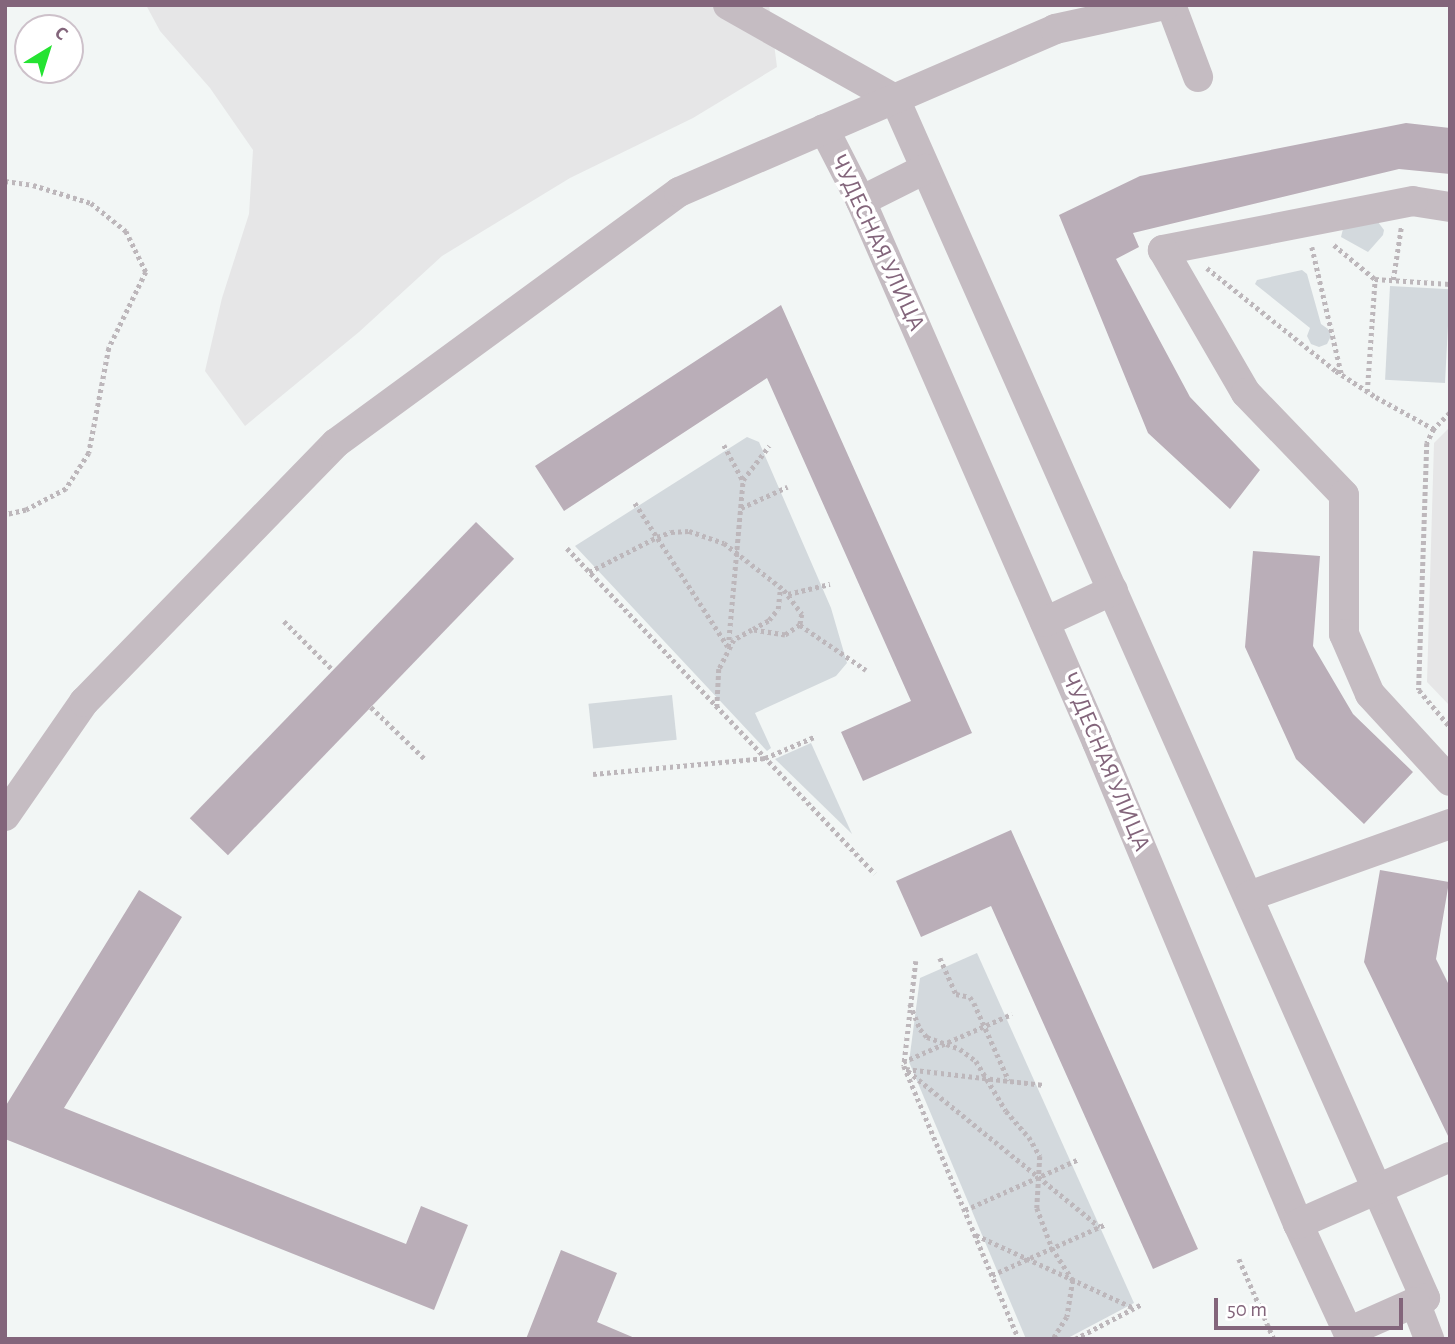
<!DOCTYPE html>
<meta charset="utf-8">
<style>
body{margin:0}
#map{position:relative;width:1455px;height:1344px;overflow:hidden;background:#f2f6f5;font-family:"Alegreya Sans",sans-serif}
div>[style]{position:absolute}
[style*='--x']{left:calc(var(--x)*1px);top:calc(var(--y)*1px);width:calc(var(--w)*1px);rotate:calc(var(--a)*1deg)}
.built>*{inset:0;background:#e6e6e7}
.green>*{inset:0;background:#d3d9dd;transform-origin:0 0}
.building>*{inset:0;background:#baaeb8;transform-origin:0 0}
.path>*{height:4.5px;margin-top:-2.25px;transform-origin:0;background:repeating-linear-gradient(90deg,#bdb7bb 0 3.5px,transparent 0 7px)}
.minor>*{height:30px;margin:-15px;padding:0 15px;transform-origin:15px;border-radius:15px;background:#c5bcc2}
span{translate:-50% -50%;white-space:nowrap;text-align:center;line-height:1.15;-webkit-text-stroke:7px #fff;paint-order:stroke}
.street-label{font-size:24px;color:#83657b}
.frame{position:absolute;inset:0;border:7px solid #83657b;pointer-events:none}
.north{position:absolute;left:14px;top:14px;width:70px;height:70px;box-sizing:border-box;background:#fff;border:2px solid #cdc1ca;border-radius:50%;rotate:38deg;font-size:19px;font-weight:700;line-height:28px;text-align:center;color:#83657b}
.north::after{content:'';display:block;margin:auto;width:24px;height:32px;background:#25e332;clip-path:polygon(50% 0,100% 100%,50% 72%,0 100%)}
.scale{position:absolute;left:1214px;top:1298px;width:189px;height:32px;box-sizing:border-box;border:4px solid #83657b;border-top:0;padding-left:9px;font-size:21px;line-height:24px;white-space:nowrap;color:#83657b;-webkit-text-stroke:5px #fff;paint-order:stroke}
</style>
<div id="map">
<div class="built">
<div style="clip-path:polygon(146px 5px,769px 5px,777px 67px,693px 118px,570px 178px,442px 256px,359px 332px,245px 426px,205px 371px,222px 298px,249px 214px,253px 150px,210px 88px,160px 31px)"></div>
<div style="clip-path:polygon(1450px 427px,1450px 706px,1427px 682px,1434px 443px)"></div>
</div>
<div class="green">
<div style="clip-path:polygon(1378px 222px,1384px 230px,1383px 235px,1368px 252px,1341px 237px,1343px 229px)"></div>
<div style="clip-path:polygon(1302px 270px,1307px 274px,1321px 324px,1328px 329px,1331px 336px,1327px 344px,1319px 347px,1311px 344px,1307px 336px,1310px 328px,1255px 284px,1257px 280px)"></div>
<div style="left:1390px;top:286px;width:60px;height:94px;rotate:3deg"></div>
<div style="clip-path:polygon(747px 437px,759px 442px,831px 608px,847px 663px,836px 676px,755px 713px,771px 748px,767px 751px,575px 546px)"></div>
<div style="left:672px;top:695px;width:45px;height:84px;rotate:84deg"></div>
<div style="clip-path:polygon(811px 743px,852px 834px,775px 759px)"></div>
<div style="clip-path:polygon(977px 953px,1134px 1303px,1066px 1339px,1026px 1339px,909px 1062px,920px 978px)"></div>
</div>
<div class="building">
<div style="clip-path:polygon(1406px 123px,1450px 128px,1450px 174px,1399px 169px,1133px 233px,1139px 247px,1116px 259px,1190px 397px,1260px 470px,1230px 509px,1148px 433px,1059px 215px,1140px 176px)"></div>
<div style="clip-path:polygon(781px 305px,972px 733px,863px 781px,841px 732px,911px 701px,767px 378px,564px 511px,535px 466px)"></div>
<div style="left:476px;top:522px;width:53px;height:412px;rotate:44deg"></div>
<div style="clip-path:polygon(1253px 551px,1320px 556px,1313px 646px,1353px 714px,1413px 772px,1364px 824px,1296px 759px,1245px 647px)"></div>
<div style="clip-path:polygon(1011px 830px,1198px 1249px,1153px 1269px,991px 906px,921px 937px,896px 881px)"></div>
<div style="clip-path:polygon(1380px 870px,1449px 882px,1436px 959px,1450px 987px,1450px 1140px,1364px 962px)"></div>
<div style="clip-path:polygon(139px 890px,182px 917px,64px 1108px,406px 1244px,421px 1206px,468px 1225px,434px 1310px,5px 1139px,5px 1107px)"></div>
<div style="clip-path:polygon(561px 1250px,617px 1273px,597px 1322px,637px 1339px,526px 1339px)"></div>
</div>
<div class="path">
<div style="--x:5;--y:181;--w:28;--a:8"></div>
<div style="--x:33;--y:185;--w:61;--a:17.2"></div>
<div style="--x:91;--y:203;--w:45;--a:38.7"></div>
<div style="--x:126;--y:231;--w:46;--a:64"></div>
<div style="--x:146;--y:272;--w:85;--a:116"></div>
<div style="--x:109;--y:348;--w:107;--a:100.8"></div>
<div style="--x:89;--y:453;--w:43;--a:122.6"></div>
<div style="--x:66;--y:489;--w:45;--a:152.3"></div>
<div style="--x:26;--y:510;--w:22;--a:167"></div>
<div style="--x:1334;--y:245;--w:53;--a:39.7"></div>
<div style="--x:1375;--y:279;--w:75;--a:3.8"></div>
<div style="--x:1312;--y:247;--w:132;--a:76.9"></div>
<div style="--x:1207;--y:268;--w:165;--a:38.6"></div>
<div style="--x:1336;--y:371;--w:48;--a:33"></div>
<div style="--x:1376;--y:397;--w:66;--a:28.9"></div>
<div style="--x:1393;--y:280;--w:53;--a:-81.3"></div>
<div style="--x:1367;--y:392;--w:113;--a:-86"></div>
<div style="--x:1450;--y:413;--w:23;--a:135"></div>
<div style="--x:1434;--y:429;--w:16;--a:117"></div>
<div style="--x:1427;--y:443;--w:247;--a:91.9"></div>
<div style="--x:1419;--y:690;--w:48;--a:50"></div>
<div style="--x:724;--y:445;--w:40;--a:62"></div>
<div style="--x:635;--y:503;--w:171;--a:57.1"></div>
<div style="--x:728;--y:647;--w:168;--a:-84.9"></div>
<div style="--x:743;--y:480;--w:43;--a:-52.6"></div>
<div style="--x:741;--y:508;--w:51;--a:-24.5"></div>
<div style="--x:567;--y:548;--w:448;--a:46.6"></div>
<div style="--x:589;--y:572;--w:76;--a:-27.2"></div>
<div style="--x:657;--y:537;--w:15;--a:-20"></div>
<div style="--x:671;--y:532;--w:18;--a:-3"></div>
<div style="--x:689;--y:531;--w:37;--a:19"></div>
<div style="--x:724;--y:543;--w:76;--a:38.1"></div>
<div style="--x:784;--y:590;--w:30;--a:53"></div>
<div style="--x:802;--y:614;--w:11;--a:100"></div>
<div style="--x:800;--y:625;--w:18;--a:146"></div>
<div style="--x:785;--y:635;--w:33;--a:-171"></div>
<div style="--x:752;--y:630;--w:21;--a:151"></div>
<div style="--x:734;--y:640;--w:33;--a:117"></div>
<div style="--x:719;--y:669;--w:37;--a:93"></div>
<div style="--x:788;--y:594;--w:43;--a:-13.4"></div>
<div style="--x:284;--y:621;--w:69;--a:45"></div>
<div style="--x:800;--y:625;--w:80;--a:34.3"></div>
<div style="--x:753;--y:629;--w:18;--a:-29"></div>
<div style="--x:769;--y:620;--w:14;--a:-51"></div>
<div style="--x:778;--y:609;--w:20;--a:-84"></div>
<div style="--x:371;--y:707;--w:74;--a:43.9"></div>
<div style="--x:593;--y:774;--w:173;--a:-5.3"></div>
<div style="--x:765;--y:758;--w:53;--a:-23.2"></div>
<div style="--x:940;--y:958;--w:39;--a:66"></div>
<div style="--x:956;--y:994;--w:14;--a:12"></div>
<div style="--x:970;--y:997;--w:7;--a:56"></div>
<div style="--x:974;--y:1003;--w:85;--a:65.8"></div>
<div style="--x:916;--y:961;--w:106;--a:96.5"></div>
<div style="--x:904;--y:1066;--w:296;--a:67.2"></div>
<div style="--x:910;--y:1004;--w:27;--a:68"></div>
<div style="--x:920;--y:1029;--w:11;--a:49"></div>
<div style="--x:927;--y:1037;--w:35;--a:20"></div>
<div style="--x:960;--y:1049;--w:20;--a:37"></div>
<div style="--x:976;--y:1061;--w:58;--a:59"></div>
<div style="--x:1006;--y:1111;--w:35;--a:49"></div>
<div style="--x:1029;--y:1137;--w:22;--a:60"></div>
<div style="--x:1040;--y:1156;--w:52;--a:93.3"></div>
<div style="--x:1037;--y:1208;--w:43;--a:69.4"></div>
<div style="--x:1052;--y:1248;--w:38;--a:57"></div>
<div style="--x:1073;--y:1280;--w:37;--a:99"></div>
<div style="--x:1067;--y:1317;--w:26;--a:122"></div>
<div style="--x:903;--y:1062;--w:119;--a:-23.8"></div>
<div style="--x:906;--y:1069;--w:139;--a:6.6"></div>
<div style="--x:908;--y:1071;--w:247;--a:39.1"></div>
<div style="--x:965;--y:1210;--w:123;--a:-24.1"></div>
<div style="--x:976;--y:1235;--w:174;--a:24.8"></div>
<div style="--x:1239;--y:1259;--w:87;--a:66.4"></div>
<div style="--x:992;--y:1275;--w:125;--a:-24.1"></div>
<div style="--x:1075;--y:1339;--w:76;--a:-27.6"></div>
</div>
<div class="minor">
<div style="--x:728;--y:5;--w:192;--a:29.4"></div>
<div style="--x:895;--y:99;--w:1311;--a:66.15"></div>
<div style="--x:1425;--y:1298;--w:84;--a:156.2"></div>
<div style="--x:1348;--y:1332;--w:119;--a:-114.8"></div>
<div style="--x:1298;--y:1224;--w:522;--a:-112.64"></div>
<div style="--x:1097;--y:742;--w:590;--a:-113.57"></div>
<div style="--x:861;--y:201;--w:81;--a:-117.2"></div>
<div style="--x:1171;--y:5;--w:77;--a:69.4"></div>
<div style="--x:861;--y:201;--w:72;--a:-26.6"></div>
<div style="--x:1450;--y:207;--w:37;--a:-171"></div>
<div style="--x:1413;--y:201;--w:255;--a:168.9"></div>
<div style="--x:1163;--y:250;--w:165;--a:59.9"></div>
<div style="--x:1246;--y:393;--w:141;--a:46.1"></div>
<div style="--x:1344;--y:495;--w:139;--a:90"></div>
<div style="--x:1344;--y:634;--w:65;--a:66.6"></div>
<div style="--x:1370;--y:694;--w:118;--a:47.4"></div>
<div style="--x:1045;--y:622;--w:75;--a:-25.2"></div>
<div style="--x:5;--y:816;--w:139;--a:-55.3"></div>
<div style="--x:84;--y:702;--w:361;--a:-45.8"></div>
<div style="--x:336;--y:443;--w:425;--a:-36.2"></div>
<div style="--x:679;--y:192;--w:410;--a:-23.4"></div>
<div style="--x:1055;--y:29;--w:113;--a:-12.3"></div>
<div style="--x:1249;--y:896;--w:214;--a:-19.7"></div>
<div style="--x:1298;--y:1224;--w:166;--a:-23.8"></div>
<div style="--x:1415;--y:1302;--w:40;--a:69"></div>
</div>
<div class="street-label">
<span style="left:877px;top:243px;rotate:65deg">ЧУДЕСНАЯ УЛИЦА</span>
<span style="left:1105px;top:762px;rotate:67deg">ЧУДЕСНАЯ УЛИЦА</span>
</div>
<div class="frame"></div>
<div class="north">С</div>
<div class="scale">50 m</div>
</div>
